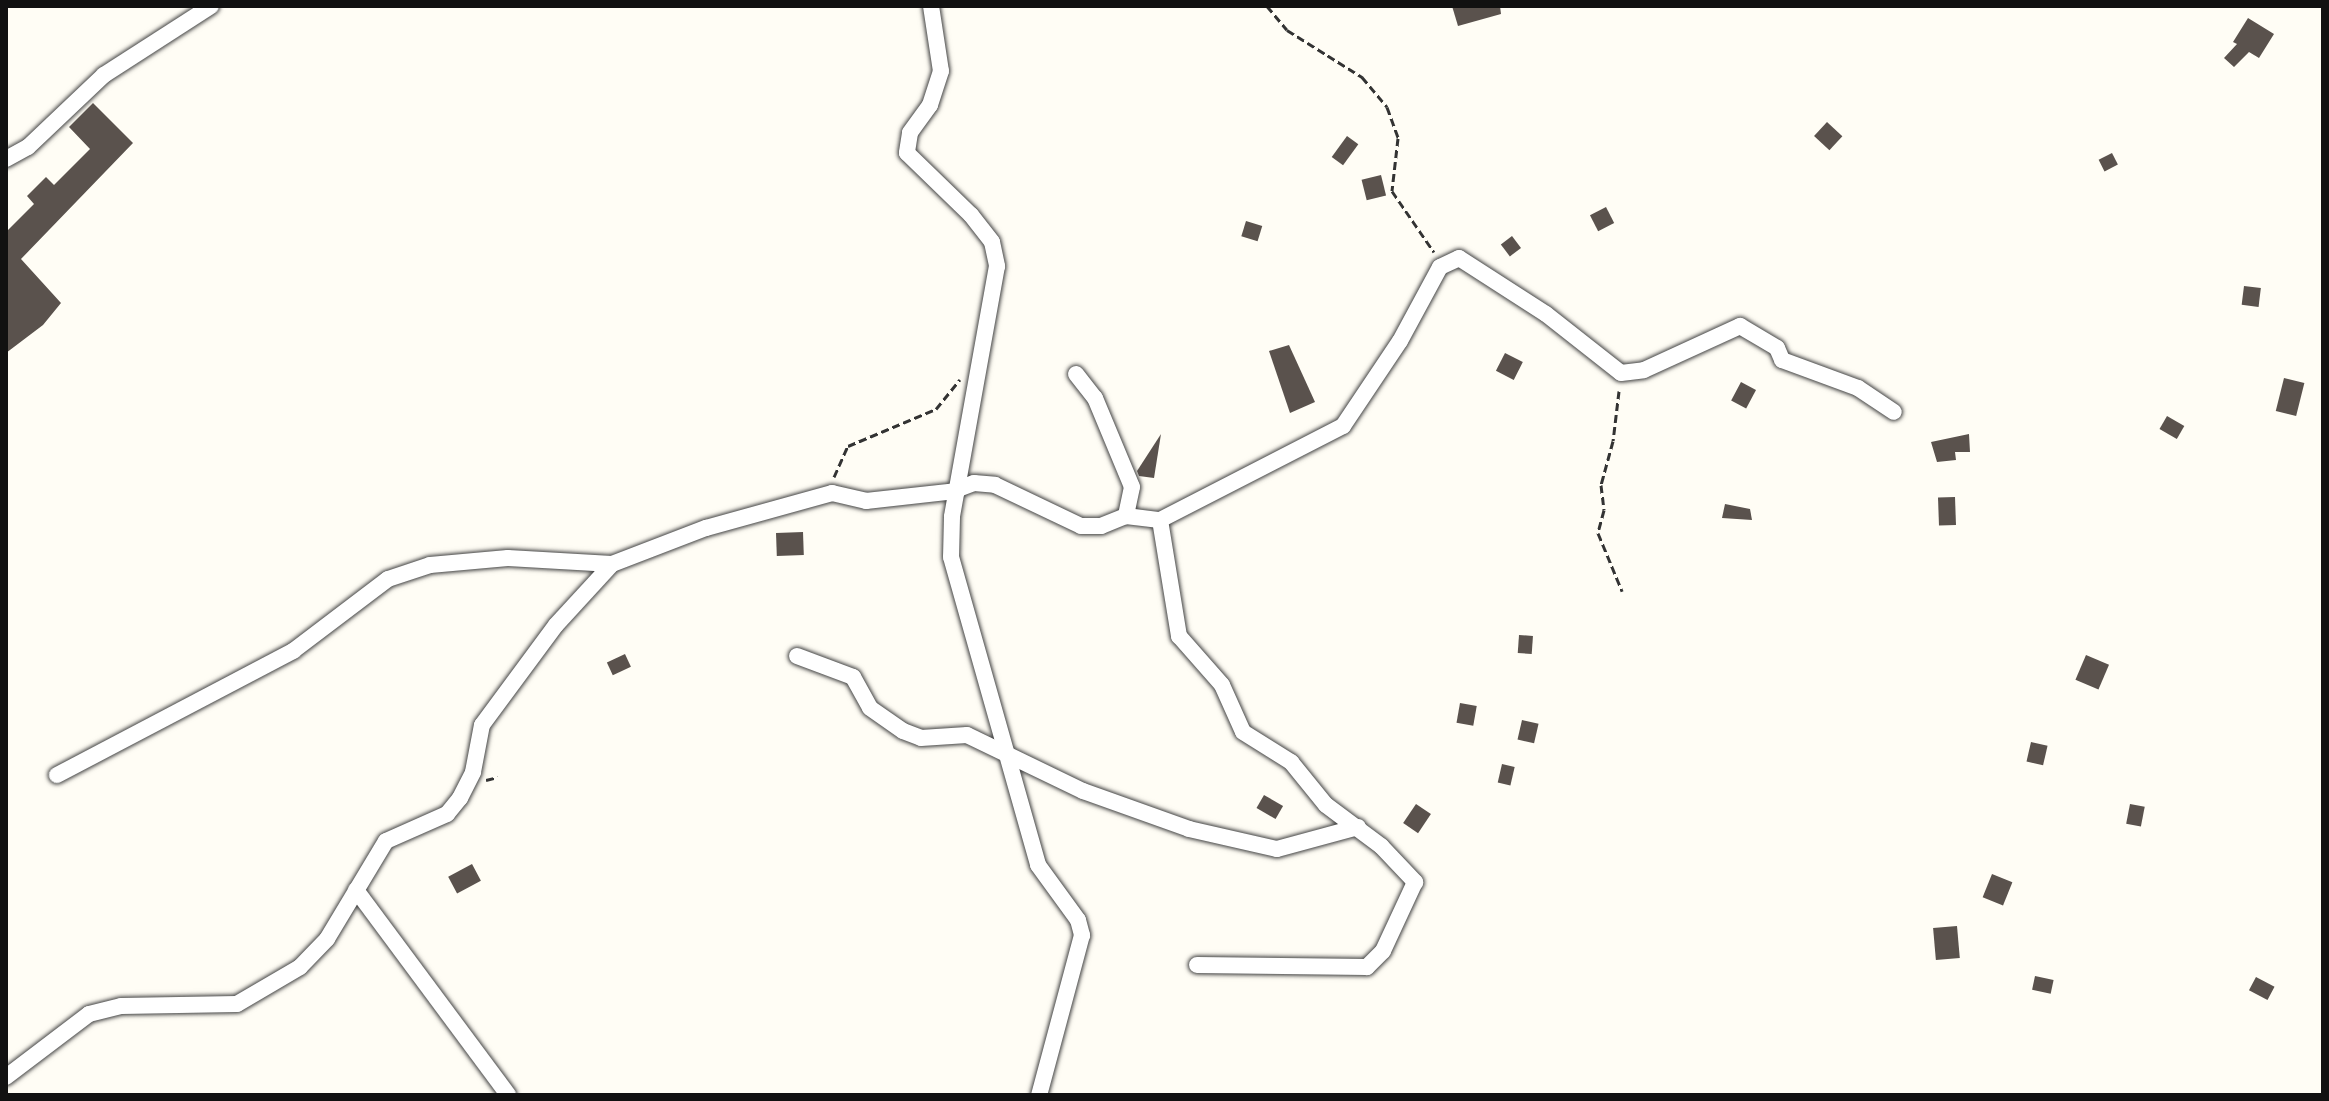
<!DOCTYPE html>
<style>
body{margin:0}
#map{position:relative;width:2329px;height:1101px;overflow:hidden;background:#fffdf5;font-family:Merriweather,serif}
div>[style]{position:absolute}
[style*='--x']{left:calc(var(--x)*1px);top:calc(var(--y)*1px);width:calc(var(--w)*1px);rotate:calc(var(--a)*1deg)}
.building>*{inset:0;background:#5a524d;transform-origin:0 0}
.path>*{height:3px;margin-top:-1.5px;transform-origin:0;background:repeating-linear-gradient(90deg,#333 0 8px,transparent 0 12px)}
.roads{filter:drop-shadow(0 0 2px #444) drop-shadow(0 0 2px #444)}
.minor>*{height:16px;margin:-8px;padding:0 8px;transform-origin:8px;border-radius:8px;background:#fff}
span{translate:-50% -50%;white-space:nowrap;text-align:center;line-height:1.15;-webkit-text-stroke:8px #fff;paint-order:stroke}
.frame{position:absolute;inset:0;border:8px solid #111;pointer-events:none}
</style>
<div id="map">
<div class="building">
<div style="clip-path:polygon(1452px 6px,1500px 6px,1501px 14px,1458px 26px)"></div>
<div style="clip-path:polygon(2248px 18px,2274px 34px,2259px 58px,2249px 52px,2234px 67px,2224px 58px,2237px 44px,2233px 42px)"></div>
<div style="clip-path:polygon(93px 103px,133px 143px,21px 259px,61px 303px,43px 325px,6px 353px,6px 232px,34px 204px,27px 196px,46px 177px,54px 185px,90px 149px,69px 127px)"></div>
<div style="left:1827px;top:122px;width:21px;height:19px;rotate:43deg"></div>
<div style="left:1347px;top:136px;width:14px;height:26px;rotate:36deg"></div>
<div style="left:2112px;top:153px;width:13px;height:15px;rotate:63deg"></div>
<div style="left:1381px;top:175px;width:21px;height:20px;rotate:76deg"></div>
<div style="left:1606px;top:207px;width:18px;height:18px;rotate:63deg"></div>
<div style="left:1246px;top:221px;width:17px;height:16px;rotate:17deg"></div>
<div style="left:1512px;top:236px;width:15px;height:14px;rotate:53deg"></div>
<div style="left:2244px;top:286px;width:17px;height:19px;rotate:7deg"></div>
<div style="clip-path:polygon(1289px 345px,1315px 402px,1290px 413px,1269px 351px)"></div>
<div style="left:1505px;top:353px;width:20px;height:20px;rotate:27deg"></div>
<div style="left:2284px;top:378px;width:21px;height:34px;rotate:14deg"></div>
<div style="left:1741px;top:382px;width:17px;height:21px;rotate:28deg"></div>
<div style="left:2167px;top:416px;width:20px;height:15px;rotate:30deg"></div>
<div style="clip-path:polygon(1161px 434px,1154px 478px,1139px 476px,1137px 471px)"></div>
<div style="clip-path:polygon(1969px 434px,1970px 452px,1955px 452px,1956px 460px,1937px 462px,1931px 442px)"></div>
<div style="left:1955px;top:497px;width:28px;height:17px;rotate:88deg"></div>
<div style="clip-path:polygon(1725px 504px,1750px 509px,1752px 520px,1722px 518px)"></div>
<div style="left:803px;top:532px;width:23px;height:27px;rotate:88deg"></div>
<div style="left:1519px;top:635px;width:14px;height:18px;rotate:4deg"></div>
<div style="left:625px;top:654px;width:14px;height:20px;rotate:65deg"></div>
<div style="left:2086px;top:655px;width:25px;height:27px;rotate:23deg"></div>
<div style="left:1460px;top:703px;width:17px;height:20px;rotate:10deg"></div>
<div style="left:1522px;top:720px;width:17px;height:20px;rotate:13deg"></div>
<div style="left:2031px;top:742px;width:17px;height:20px;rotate:13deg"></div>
<div style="left:1502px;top:764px;width:13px;height:19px;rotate:13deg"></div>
<div style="left:1264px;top:795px;width:22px;height:15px;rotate:30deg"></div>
<div style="left:1416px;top:804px;width:18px;height:23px;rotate:34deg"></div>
<div style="left:2130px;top:804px;width:15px;height:20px;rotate:11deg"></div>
<div style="left:472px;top:864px;width:19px;height:27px;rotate:62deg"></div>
<div style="left:1992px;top:874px;width:22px;height:25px;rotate:22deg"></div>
<div style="left:1957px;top:926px;width:32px;height:24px;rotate:85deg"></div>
<div style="left:2035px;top:976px;width:19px;height:14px;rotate:12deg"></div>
<div style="left:2256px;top:977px;width:21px;height:15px;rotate:28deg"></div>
</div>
<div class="path">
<div style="--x:1267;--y:6;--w:31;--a:50"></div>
<div style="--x:1287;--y:30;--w:89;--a:32.1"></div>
<div style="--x:1362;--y:77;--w:39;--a:50"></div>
<div style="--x:1387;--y:107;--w:33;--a:70"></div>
<div style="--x:1398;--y:138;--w:53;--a:96.5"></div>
<div style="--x:1392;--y:191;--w:74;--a:55.5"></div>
<div style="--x:1619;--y:391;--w:50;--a:96.8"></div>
<div style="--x:1613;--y:441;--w:46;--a:105.3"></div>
<div style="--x:1601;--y:485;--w:25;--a:83"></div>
<div style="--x:1604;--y:510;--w:24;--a:105"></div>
<div style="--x:1598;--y:533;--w:63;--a:67.5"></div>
<div style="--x:834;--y:477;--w:34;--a:-66"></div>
<div style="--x:848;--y:446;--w:95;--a:-22.8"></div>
<div style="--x:936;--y:409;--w:38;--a:-51"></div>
<div style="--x:486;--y:780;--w:12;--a:-14"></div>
</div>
<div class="roads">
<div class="minor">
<div style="--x:931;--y:6;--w:66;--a:81.3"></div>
<div style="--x:941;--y:71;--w:36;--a:108"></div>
<div style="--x:930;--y:105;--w:34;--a:126"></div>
<div style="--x:910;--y:133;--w:20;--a:99"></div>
<div style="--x:907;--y:153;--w:89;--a:44.1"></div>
<div style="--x:971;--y:215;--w:34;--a:52"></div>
<div style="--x:992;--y:242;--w:25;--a:78"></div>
<div style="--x:997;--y:266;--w:255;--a:100.2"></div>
<div style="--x:952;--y:517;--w:40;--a:91.4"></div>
<div style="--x:951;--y:557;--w:320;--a:74.2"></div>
<div style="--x:1038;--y:865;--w:68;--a:54"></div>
<div style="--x:1078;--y:920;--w:16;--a:75"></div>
<div style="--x:1082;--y:935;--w:166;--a:105"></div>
<div style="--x:6;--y:159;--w:25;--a:-29"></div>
<div style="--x:28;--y:147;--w:105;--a:-43.5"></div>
<div style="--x:104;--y:75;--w:127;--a:-32.8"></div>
<div style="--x:1076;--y:374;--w:31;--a:52"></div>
<div style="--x:1095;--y:398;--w:96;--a:67.4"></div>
<div style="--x:1132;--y:487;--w:30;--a:102"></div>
<div style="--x:958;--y:489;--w:17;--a:-21"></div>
<div style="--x:974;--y:483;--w:21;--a:5"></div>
<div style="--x:995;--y:485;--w:95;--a:25.5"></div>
<div style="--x:1081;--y:526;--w:20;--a:0"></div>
<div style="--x:1101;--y:526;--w:27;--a:-22"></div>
<div style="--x:1126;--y:516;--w:34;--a:7"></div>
<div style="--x:1160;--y:520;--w:206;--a:-27.2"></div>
<div style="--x:1343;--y:426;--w:102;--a:-56.2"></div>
<div style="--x:1400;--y:341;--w:84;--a:-61.6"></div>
<div style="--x:1440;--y:267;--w:21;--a:-25"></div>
<div style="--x:1459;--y:258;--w:103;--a:32.8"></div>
<div style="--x:1546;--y:314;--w:95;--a:38.2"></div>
<div style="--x:1621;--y:373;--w:23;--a:-7"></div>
<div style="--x:1644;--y:370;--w:106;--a:-24.6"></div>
<div style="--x:1740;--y:326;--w:43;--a:30.7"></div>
<div style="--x:1777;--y:348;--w:13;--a:67"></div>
<div style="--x:1782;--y:360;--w:81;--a:20.2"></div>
<div style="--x:1858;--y:388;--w:43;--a:33.7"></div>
<div style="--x:1160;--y:520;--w:118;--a:80.7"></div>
<div style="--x:1179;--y:636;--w:65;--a:48.7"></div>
<div style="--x:1222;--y:685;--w:51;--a:65.9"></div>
<div style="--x:1243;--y:732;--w:57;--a:32"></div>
<div style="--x:1291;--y:762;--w:55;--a:50.9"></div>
<div style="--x:1326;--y:805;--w:69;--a:36.7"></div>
<div style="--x:1381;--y:846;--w:50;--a:46.6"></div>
<div style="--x:1415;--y:882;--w:76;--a:114.9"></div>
<div style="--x:1383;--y:951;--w:23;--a:135"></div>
<div style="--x:1367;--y:967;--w:170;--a:-179.3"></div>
<div style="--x:797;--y:656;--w:60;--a:20.6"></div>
<div style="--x:853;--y:677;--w:35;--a:61"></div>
<div style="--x:870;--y:708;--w:40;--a:34.9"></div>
<div style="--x:903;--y:731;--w:19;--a:21"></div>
<div style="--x:921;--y:738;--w:46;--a:-3.7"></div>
<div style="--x:967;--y:735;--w:129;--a:25.8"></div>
<div style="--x:1083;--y:791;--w:113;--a:19.7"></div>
<div style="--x:1189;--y:829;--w:90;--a:12.8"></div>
<div style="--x:1277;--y:849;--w:84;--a:-15.2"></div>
<div style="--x:57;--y:775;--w:267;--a:-27.7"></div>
<div style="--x:293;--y:651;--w:119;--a:-37.2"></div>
<div style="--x:388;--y:579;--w:44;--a:-18.4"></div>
<div style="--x:430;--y:565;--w:78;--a:-5.1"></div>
<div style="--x:508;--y:558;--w:104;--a:3.3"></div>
<div style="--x:356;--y:890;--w:255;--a:53.4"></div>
<div style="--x:6;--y:1077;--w:104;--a:-37.2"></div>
<div style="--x:89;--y:1014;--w:33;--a:-14"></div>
<div style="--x:121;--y:1006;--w:116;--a:-1"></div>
<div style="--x:237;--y:1004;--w:73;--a:-30.4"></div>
<div style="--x:300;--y:967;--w:39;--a:-46"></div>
<div style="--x:327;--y:939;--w:114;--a:-59"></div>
<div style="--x:386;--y:841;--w:67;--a:-23.9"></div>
<div style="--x:447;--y:814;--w:21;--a:-51"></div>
<div style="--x:460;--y:798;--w:29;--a:-63"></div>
<div style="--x:473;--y:772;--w:48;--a:-79.2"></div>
<div style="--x:482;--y:725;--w:124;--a:-53.5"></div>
<div style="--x:556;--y:625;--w:83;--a:-47.4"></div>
<div style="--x:612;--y:564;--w:101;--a:-21"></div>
<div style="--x:706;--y:528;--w:131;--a:-15.5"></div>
<div style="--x:832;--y:493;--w:35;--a:13"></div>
<div style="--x:866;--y:501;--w:92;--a:-6.3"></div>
</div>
</div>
<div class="frame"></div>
</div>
